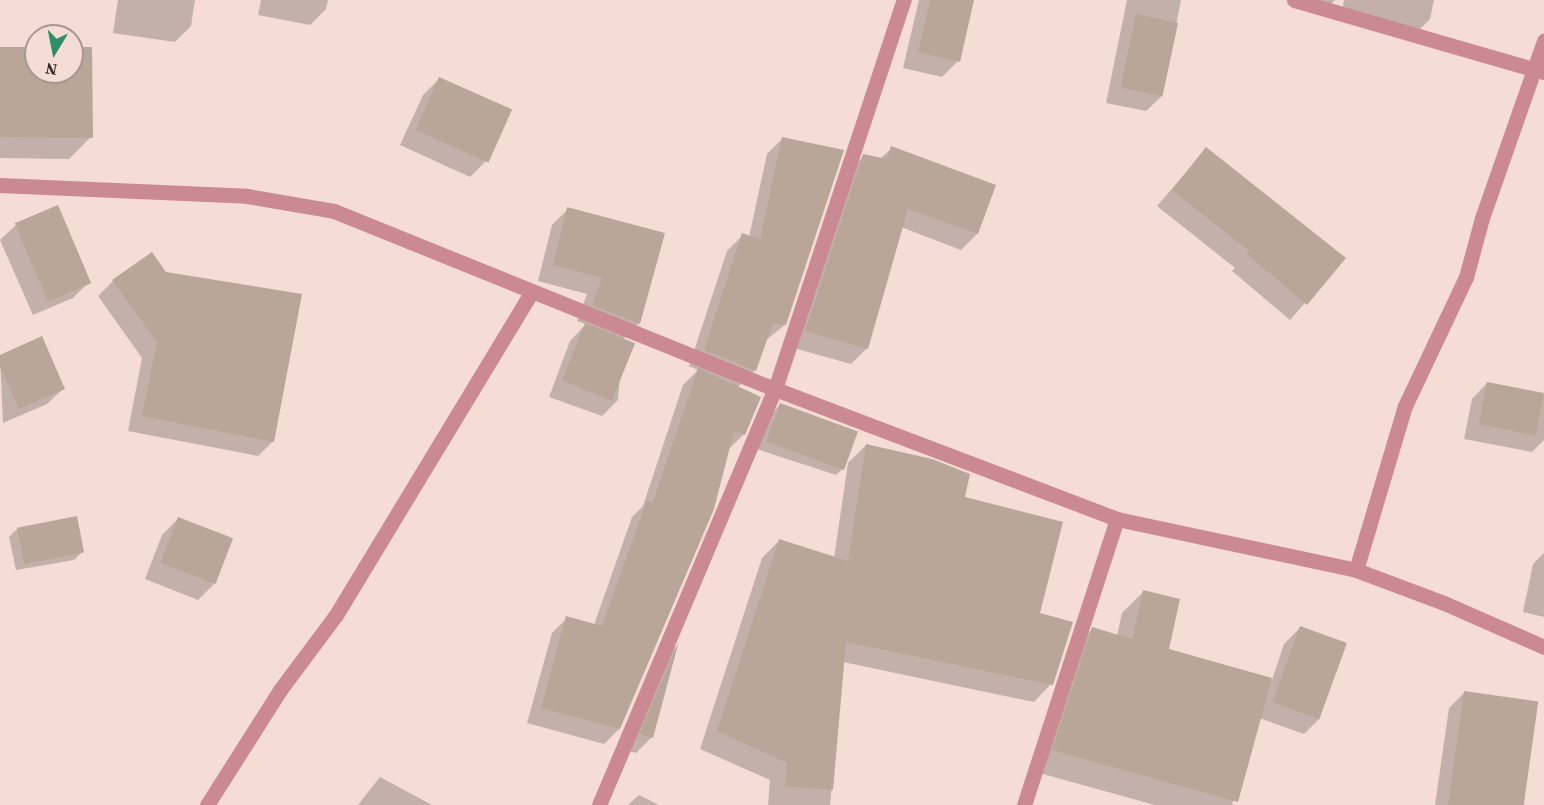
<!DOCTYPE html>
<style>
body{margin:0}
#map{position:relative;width:1544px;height:805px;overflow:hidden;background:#f5dcd5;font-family:"Source Serif 4",serif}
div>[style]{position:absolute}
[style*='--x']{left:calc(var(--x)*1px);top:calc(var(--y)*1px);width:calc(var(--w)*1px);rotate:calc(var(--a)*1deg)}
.shadow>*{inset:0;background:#0003}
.building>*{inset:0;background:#b9a698;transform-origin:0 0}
.minor>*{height:15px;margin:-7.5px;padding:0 7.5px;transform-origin:7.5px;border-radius:7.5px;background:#cb8992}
span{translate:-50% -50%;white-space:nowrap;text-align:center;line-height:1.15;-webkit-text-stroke:4.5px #f5dcd5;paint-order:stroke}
.north{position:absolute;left:24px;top:24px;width:60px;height:60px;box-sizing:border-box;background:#f5dcd5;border:2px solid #a89690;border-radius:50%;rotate:190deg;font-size:16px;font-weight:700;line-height:24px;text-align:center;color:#352c29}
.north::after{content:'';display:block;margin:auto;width:21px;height:27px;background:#2f8e67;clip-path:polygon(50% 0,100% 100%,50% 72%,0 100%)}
</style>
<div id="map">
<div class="shadow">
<div style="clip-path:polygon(118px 0,195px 0,191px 26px,175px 42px,113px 33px)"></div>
<div style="clip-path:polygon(261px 0,328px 0,326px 9px,310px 25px,258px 15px)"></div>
<div style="clip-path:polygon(919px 0,973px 0,958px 61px,942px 77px,903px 68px)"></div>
<div style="clip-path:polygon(1127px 0,1181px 0,1162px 96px,1146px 111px,1106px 103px)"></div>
<div style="clip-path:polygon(1293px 0,1335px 0,1326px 9px)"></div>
<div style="clip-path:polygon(1344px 0,1434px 0,1430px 19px,1414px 35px,1340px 21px)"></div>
<div style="clip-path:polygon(0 48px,36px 48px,36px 72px,72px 72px,72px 49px,91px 137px,69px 159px,0 158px)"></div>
<div style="clip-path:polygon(439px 79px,486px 161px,470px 177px,400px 145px,423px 95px)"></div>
<div style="clip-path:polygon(783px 138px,785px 325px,766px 340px,755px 370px,737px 388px,744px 434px,729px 449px,619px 729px,604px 744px,527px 723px,552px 633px,567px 618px,594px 625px,632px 517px,643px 506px,683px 385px,698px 370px,689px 366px,727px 251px,743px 235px,749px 237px,767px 154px)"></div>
<div style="clip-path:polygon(892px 148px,994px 186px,977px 234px,961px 250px,901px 227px,867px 348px,851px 364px,790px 347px,848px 172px,864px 156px,880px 159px)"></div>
<div style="clip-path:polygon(1206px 149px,1344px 258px,1290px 320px,1232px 271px,1235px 268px,1157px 206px)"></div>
<div style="clip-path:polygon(568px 209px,639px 323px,623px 340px,618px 400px,602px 416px,549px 397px,570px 341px,586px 324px,577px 321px,587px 294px,538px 281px,552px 225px)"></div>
<div style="clip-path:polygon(16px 225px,89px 282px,73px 298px,33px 315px,0 240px)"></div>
<div style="clip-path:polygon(113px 281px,273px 441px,258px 456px,128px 431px,142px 358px,98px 296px)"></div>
<div style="clip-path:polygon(0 357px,63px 389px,47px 404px,3px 423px)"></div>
<div style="clip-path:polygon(1487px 383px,1544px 395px,1544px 440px,1532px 452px,1464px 439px,1472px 399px)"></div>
<div style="clip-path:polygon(780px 405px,856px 432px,845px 467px,836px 475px,757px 449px,772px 413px)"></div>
<div style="clip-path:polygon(866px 445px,963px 498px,1038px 614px,1051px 684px,1034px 702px,843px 662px,830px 805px,768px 805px,770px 780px,700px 749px,762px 558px,780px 540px,834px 558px,848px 463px)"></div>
<div style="clip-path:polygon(178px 519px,214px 584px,198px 600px,145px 579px,162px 535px)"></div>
<div style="clip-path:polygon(17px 529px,82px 552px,74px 560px,16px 570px,9px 537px)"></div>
<div style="clip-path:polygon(1544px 553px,1544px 617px,1523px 612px,1533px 564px)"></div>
<div style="clip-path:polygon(1143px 592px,1168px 650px,1272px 680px,1284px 644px,1300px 628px,1320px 718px,1304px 734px,1259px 718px,1232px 805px,1155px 805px,1032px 771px,1072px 650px,1092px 629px,1117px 636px,1122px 613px)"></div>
<div style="clip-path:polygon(676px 646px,652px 737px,636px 753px,625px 750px,663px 659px)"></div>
<div style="clip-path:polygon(1465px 692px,1521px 805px,1435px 805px,1449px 708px)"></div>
<div style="clip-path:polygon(380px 777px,432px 805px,358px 805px)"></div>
<div style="clip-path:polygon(639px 795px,659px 805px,628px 805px)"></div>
</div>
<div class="building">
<div style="clip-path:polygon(930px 0,974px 0,960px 62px,918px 52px)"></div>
<div style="left:1136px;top:14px;width:43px;height:75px;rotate:12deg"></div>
<div style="clip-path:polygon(0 47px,36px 47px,36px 72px,72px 72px,72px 47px,92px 47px,93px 138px,0 137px)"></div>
<div style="left:439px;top:77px;width:80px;height:58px;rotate:24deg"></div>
<div style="clip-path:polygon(782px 137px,844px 150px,786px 325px,773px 323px,756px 371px,704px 350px,742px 233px,760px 239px)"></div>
<div style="clip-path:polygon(891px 146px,996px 185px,978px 234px,908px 209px,868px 349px,805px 331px,863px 154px,887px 159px)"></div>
<div style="clip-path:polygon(1206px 147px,1346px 258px,1307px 305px,1247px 254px,1249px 251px,1172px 190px)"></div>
<div style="left:58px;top:205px;width:85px;height:47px;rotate:67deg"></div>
<div style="clip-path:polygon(567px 207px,665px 233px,640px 324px,592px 305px,602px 278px,553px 265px)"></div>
<div style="clip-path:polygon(152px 252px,166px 272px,302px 294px,274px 442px,142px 416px,157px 342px,112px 280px)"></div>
<div style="left:585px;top:323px;width:54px;height:62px;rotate:22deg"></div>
<div style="clip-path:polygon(42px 336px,65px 389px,19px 409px,0 367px,0 355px)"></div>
<div style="clip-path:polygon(698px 368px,761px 397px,745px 435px,734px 431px,714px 509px,620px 729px,541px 708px,566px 616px,602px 626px,647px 500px,653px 502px)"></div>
<div style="left:1487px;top:382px;width:58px;height:43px;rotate:11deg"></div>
<div style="left:780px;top:403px;width:83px;height:41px;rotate:20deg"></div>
<div style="clip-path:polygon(866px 444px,932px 459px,970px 474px,965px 497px,1063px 522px,1040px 613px,1073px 622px,1053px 685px,846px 642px,833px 790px,785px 786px,787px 763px,717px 731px,779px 539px,848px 561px)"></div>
<div style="left:77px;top:516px;width:37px;height:61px;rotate:79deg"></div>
<div style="left:178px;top:517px;width:59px;height:49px;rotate:21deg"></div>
<div style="clip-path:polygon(1143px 590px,1180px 599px,1169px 649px,1272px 678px,1238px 802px,1052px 750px,1092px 627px,1132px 639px)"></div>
<div style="left:1300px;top:626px;width:50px;height:81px;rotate:20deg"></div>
<div style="clip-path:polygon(679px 641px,653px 738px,639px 734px)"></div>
<div style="left:1464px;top:691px;width:75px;height:115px;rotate:8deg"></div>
</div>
<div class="minor">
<div style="--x:1294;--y:0;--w:260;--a:16.1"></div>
<div style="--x:0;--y:185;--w:247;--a:2.5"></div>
<div style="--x:247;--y:196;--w:88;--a:9.8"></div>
<div style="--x:334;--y:211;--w:476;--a:22"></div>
<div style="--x:775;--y:389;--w:366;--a:20.8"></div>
<div style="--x:1117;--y:519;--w:244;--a:12"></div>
<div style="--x:1356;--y:570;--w:94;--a:20.6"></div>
<div style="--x:1444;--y:603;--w:109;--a:23.7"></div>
<div style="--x:1356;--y:570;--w:171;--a:-73.4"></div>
<div style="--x:1405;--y:406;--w:143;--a:-64.7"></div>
<div style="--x:1466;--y:277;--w:61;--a:-74.8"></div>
<div style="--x:1482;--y:218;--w:188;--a:-70.7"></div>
<div style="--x:207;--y:805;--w:136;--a:-57.6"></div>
<div style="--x:280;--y:690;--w:94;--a:-53.3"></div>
<div style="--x:336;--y:615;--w:378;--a:-58.8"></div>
<div style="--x:599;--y:805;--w:452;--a:-67.1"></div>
<div style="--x:775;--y:389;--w:410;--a:-71.7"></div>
<div style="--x:1024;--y:805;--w:301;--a:-72"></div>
</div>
<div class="north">N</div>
</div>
